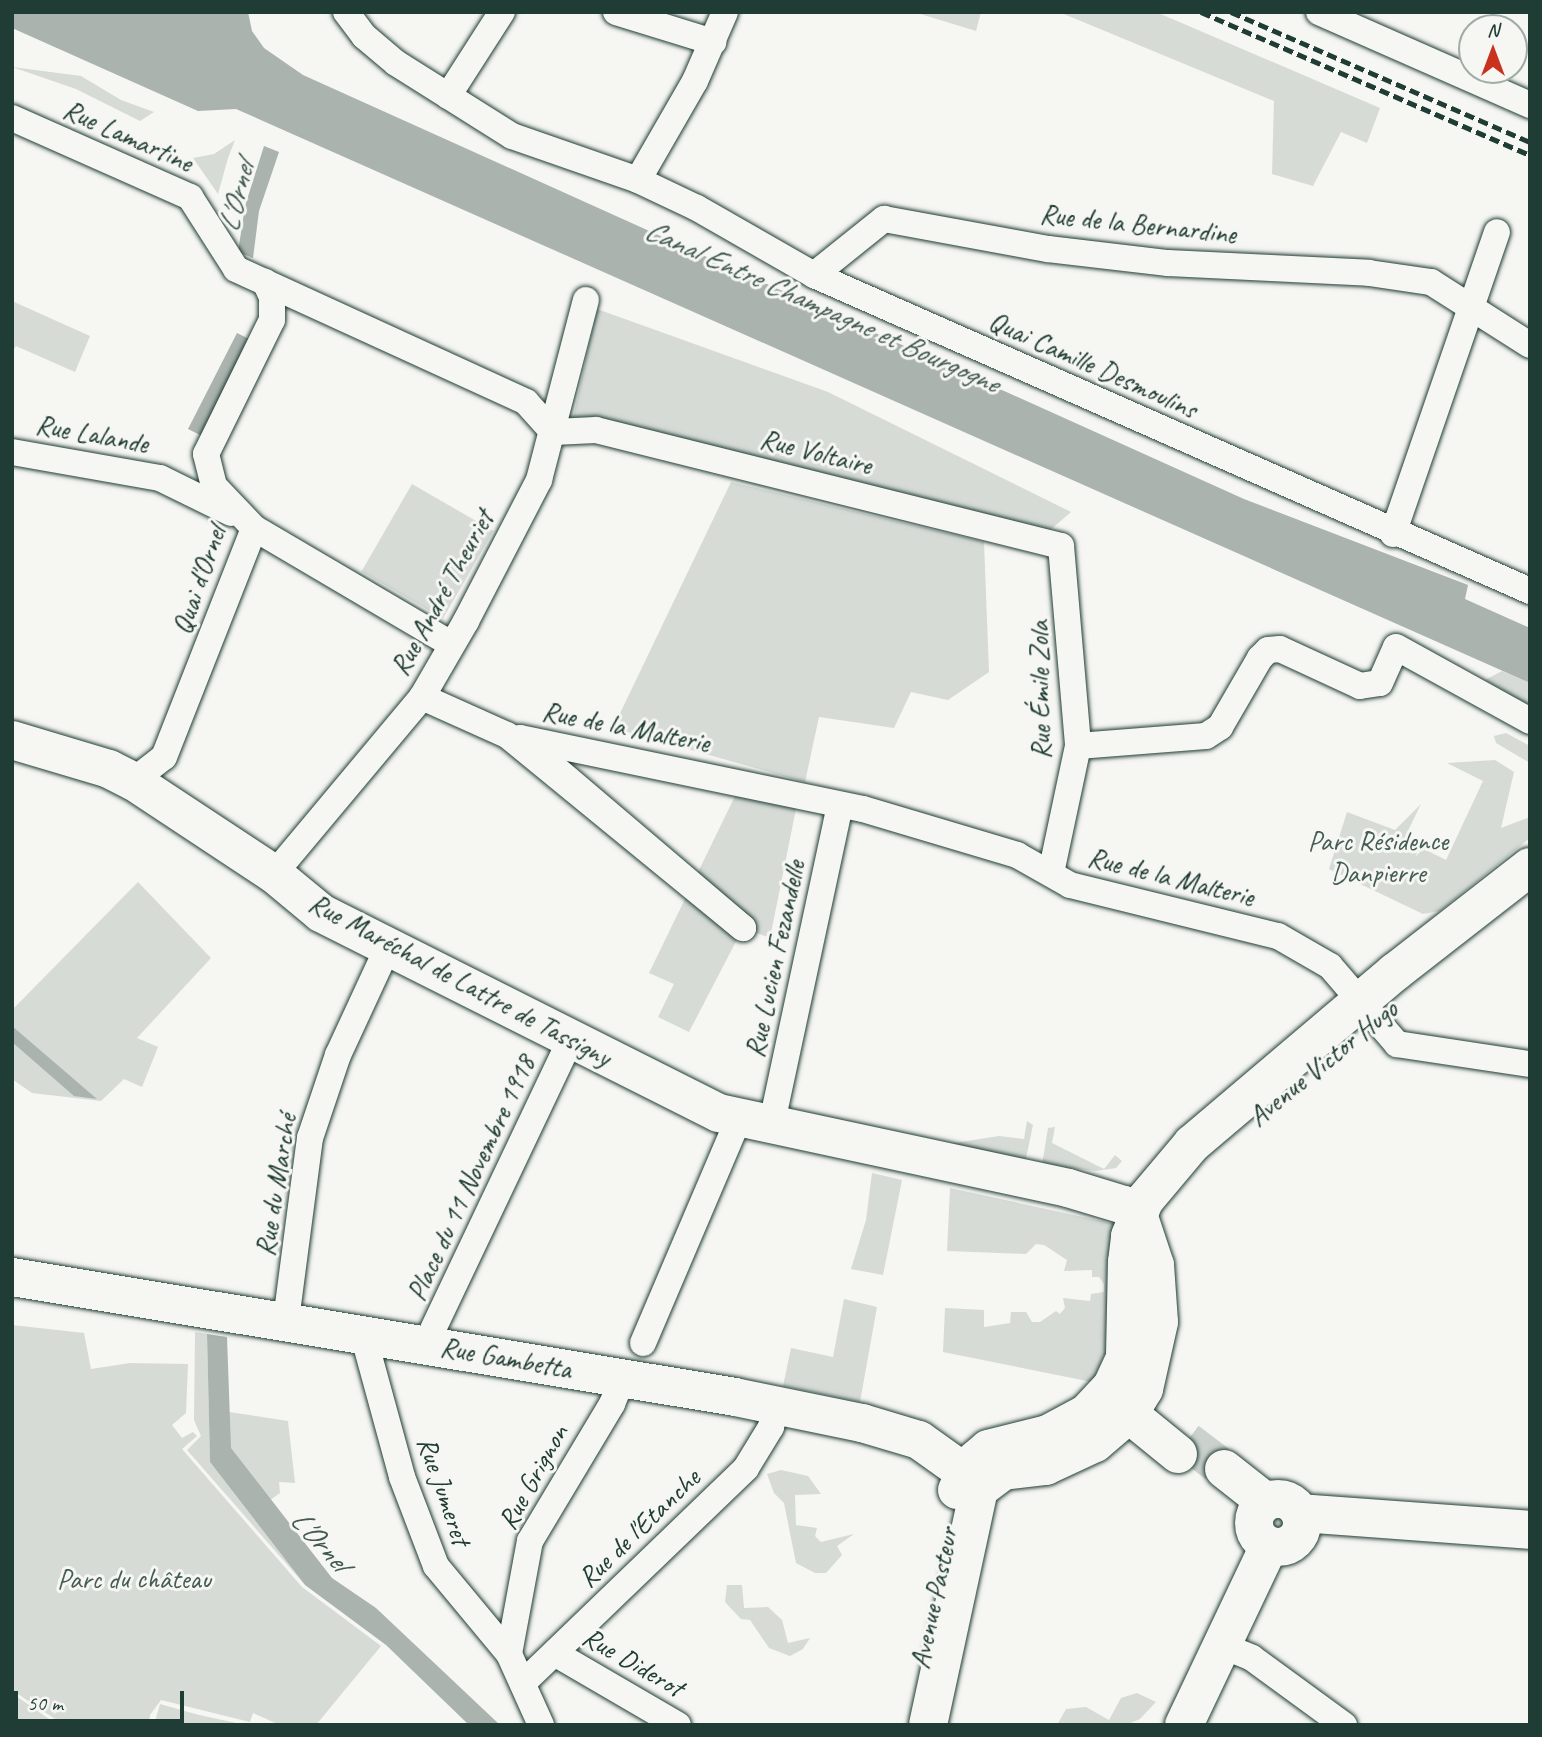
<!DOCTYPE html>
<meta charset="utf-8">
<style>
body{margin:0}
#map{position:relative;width:1542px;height:1737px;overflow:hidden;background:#f6f6f2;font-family:Caveat,sans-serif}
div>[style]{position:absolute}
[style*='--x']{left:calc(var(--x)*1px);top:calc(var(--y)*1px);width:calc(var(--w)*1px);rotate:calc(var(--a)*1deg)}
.green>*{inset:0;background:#d6dbd6;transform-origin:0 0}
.water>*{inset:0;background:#aab3ae}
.secondary-tunnel>*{height:38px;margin-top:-19px;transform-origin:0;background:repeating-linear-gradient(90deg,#cbd1cc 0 38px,transparent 0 57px)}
.roads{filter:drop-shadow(0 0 2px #1f3d34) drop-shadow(0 0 2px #1f3d34)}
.street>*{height:26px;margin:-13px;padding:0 13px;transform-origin:13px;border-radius:13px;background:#f6f6f2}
.secondary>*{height:38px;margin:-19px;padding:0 19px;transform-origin:19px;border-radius:19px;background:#f6f6f2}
.secondary>.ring{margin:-19px;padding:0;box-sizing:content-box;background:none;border:38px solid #f6f6f2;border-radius:50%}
.rail>*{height:5px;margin-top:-2.5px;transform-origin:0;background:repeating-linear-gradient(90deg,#1f3d34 0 10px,transparent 0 15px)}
span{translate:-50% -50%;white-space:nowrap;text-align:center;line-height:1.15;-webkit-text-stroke:6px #f6f6f2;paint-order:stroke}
.street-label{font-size:28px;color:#1f3d34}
.park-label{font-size:28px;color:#445d54}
.water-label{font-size:30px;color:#425a52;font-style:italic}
.frame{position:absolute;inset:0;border:14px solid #1f3d34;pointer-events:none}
.north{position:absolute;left:1458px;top:14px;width:70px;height:70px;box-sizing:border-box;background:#f6f6f2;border:2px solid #a0aca6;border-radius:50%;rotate:0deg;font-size:19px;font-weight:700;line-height:28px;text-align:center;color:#1f3d34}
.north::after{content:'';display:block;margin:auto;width:24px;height:32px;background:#c8321e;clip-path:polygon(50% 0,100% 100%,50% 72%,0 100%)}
.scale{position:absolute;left:14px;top:1691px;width:170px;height:32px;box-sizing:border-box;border:4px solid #1f3d34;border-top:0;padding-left:9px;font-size:21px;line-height:24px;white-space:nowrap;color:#1f3d34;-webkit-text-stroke:5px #f6f6f2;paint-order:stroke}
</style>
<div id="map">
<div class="green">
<div style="clip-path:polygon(914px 12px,981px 12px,976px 31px)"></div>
<div style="clip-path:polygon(1059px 12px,1156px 12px,1380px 108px,1367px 143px,1341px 132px,1313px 186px,1272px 174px,1274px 101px)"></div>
<div style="clip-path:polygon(12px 67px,81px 76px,121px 100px,154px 112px,140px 121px,76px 89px)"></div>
<div style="clip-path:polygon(235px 140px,228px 158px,218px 194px,193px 158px,214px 154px)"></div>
<div style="clip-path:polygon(12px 301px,90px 336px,75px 372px,16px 346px,12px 352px)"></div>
<div style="clip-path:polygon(597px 309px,828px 392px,1071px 512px,1049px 531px,573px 418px)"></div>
<div style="clip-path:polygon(731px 482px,984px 542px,989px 672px,948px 700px,911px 692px,894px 728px,819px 717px,805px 782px,613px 728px)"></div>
<div style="left:412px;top:484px;width:94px;height:101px;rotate:30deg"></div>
<div style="clip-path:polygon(1502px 671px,1530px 683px,1530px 707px,1485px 680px)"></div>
<div style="clip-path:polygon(1506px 733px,1530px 746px,1530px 763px,1496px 743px,1494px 736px)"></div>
<div style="clip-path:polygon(1495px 760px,1514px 772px,1501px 828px,1530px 817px,1530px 838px,1440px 911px,1423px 914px,1329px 869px,1347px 812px,1395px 830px,1421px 804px,1404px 839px,1446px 860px,1483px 781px,1447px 763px)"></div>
<div style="clip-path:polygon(737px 792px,797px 804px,770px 938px,743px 928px,689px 1032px,658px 1017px,674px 984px,649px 973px)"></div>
<div style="clip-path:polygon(138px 882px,211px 958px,137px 1038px,158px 1047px,142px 1087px,124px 1079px,101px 1101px,32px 1093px,12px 1079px,12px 1010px)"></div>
<div style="clip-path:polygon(1027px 1121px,1033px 1125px,1025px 1163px,948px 1144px,999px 1136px,1024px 1139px)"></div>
<div style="clip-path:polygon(1055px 1127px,1052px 1143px,1104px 1169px,1115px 1155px,1122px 1161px,1116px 1168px,1096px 1171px,1042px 1165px,1048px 1128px)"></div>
<div style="clip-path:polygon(872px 1173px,902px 1180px,883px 1275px,851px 1269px,866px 1220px)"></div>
<div style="clip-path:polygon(950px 1188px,1115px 1224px,1107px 1349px,1092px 1382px,943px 1352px,945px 1308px,984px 1310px,984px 1327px,1010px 1323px,1011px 1312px,1026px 1312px,1032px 1322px,1040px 1322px,1056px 1311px,1060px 1314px,1065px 1308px,1063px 1298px,1090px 1301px,1091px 1294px,1104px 1292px,1104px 1284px,1099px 1277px,1092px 1277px,1092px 1270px,1064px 1271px,1067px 1260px,1044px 1245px,1036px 1244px,1026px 1254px,947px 1251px)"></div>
<div style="clip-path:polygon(844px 1299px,877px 1307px,860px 1402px,783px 1386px,791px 1348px,833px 1357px)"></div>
<div style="clip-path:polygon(12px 1325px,84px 1333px,91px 1369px,130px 1363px,188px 1364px,186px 1413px,172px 1425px,182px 1438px,193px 1432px,197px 1436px,182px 1449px,302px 1587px,381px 1646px,316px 1725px,280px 1725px,253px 1713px,250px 1722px,161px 1700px,150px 1715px,149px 1725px,64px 1725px,12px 1690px)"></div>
<div style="clip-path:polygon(195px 1332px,207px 1334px,210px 1462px,305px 1585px,187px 1450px,201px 1436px,194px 1420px)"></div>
<div style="clip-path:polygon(229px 1412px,288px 1421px,295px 1483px,279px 1482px,280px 1493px,270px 1500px,230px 1448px)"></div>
<div style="clip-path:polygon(781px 1470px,808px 1476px,821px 1494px,795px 1495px,796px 1525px,817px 1528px,815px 1536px,821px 1542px,854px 1534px,837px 1546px,842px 1555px,826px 1573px,815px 1573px,796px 1563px,784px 1503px,774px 1493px,767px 1474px)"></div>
<div style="clip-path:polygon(727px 1585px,742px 1585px,744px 1608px,768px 1607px,782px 1620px,788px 1643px,810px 1638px,803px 1649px,790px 1656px,769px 1648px,750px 1620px,741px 1619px,725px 1602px)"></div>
<div style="clip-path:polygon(12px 1693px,36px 1710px,58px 1725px,12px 1725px)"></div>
<div style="clip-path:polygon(1137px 1693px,1156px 1702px,1140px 1719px,1126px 1725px,1057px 1725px,1066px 1709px,1086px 1707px,1109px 1720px,1121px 1698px)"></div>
<div style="clip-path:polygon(160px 1704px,199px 1715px,246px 1725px,154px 1725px)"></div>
</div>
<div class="water">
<div style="clip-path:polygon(12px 12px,248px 12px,252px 31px,264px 48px,303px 75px,1244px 499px,1468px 585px,1465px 599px,1530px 628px,1530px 683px,236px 109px,198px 111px,12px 28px)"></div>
<div style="clip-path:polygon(264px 146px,279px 152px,259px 211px,253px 258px,238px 252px,245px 206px)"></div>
<div style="clip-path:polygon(237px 333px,249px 339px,202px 436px,188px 429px)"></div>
<div style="clip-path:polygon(12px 1026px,97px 1099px,74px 1096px,12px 1042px)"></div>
<div style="clip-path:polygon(207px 1334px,227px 1337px,231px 1448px,332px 1578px,376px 1608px,500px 1725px,469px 1725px,386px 1645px,305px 1585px,210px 1462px)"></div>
</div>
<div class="secondary-tunnel">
<div style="--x:1187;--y:1441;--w:46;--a:37.1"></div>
</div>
<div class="roads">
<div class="street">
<div style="--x:346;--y:12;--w:30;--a:53"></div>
<div style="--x:364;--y:36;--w:42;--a:40.2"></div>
<div style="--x:396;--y:63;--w:137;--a:32.2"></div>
<div style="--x:512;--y:136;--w:133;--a:19.2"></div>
<div style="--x:638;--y:180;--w:65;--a:25.4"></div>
<div style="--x:697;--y:208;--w:135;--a:29.8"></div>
<div style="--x:814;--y:275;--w:783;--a:23.81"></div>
<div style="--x:616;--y:12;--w:102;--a:17.2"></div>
<div style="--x:1319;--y:12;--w:231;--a:23.8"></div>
<div style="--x:448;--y:96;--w:100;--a:-57.3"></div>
<div style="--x:12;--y:118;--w:195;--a:23.9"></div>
<div style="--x:190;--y:197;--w:85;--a:57.4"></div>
<div style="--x:236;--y:269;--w:319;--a:24.6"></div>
<div style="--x:526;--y:402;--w:40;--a:48"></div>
<div style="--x:553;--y:432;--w:43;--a:-2.7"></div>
<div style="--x:596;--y:430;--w:479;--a:14"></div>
<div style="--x:1061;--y:546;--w:201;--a:85.1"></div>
<div style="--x:1078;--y:746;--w:130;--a:102"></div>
<div style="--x:638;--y:180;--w:114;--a:-60.1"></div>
<div style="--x:695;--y:81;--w:75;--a:-66.5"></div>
<div style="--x:814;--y:275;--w:90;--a:-38.7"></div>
<div style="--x:884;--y:219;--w:167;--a:10.4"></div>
<div style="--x:1048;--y:249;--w:121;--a:6.7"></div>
<div style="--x:1168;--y:263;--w:201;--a:2.8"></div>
<div style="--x:1369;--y:273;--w:63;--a:8.3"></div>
<div style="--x:1431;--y:282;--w:117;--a:32.5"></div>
<div style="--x:12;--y:452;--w:150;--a:10"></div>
<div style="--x:160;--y:478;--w:79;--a:26.2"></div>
<div style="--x:254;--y:528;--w:229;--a:30.5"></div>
<div style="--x:1393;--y:534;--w:319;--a:-71"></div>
<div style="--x:422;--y:697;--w:93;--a:24.1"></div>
<div style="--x:507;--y:735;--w:305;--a:39.3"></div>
<div style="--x:743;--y:928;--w:293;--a:-139.6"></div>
<div style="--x:520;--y:738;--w:350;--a:11.7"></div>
<div style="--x:863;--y:809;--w:161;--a:16.6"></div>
<div style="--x:1017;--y:855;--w:61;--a:29.5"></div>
<div style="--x:1070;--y:885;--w:214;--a:13.8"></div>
<div style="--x:1278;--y:936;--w:60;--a:30"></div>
<div style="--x:1330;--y:966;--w:103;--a:49.3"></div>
<div style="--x:1397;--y:1044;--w:134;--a:8.6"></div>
<div style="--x:1078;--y:746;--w:128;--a:-4.5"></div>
<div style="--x:1206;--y:736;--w:17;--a:-33"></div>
<div style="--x:1220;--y:727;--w:80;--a:-59.9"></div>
<div style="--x:1260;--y:658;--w:11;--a:-45"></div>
<div style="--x:1268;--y:650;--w:12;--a:-5"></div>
<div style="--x:1280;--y:649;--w:88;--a:24.8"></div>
<div style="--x:1360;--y:686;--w:20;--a:-9"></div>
<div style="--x:1380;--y:683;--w:39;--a:-66"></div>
<div style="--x:1396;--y:647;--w:153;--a:28.9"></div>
<div style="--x:133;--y:781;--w:39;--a:-38"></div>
<div style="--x:164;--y:757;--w:246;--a:-68.5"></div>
<div style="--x:254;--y:528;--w:58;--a:-133.6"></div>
<div style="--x:214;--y:486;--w:33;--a:-104"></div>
<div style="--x:206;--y:454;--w:149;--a:-63.8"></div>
<div style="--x:272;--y:320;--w:23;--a:-90"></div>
<div style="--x:272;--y:297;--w:17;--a:-115"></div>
<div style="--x:274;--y:874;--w:231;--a:-50.1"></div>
<div style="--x:422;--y:697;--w:88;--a:-59.9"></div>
<div style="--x:466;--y:621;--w:159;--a:-62.6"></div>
<div style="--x:539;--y:480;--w:186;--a:-75.4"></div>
<div style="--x:771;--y:1127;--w:329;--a:-77.9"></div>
<div style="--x:286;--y:1320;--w:184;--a:-82.5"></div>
<div style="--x:310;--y:1138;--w:88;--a:-71.4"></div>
<div style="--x:338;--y:1055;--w:119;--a:-65.2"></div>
<div style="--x:363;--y:1334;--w:148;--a:74.7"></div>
<div style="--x:402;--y:1477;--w:95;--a:69.1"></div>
<div style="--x:436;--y:1566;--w:114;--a:50.3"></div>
<div style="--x:509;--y:1654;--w:78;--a:65.7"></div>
<div style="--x:643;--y:1343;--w:242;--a:-66.9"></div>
<div style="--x:426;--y:1344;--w:339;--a:-64.6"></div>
<div style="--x:1223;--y:1646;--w:31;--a:22"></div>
<div style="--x:1252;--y:1658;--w:114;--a:36.1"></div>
<div style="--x:509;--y:1654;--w:115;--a:-79.5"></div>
<div style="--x:530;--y:1541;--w:160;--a:-59.1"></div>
<div style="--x:612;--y:1404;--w:29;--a:-68"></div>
<div style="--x:556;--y:1654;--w:141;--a:30.2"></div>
<div style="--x:524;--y:1682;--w:308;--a:-43.9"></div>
<div style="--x:746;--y:1468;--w:48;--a:-58.6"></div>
<div style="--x:771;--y:1427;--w:23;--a:-77"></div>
</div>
<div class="secondary">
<div style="--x:12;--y:740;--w:101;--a:16.6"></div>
<div style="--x:109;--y:769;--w:27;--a:27"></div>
<div style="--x:133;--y:781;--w:169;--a:33.4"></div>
<div style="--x:274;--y:874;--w:61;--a:39.7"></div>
<div style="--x:321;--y:913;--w:445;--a:26.7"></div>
<div style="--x:719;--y:1113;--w:357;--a:12.1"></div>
<div style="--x:1068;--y:1188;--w:59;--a:16.9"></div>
<div style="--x:1124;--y:1205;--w:17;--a:33"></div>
<div style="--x:1138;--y:1214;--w:54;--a:71.6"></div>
<div style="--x:1155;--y:1265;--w:57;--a:86"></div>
<div style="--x:1159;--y:1322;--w:69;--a:102.6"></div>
<div style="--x:1144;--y:1389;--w:29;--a:121"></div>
<div style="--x:1129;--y:1414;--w:45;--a:139.5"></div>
<div style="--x:1095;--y:1443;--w:54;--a:154.9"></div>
<div style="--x:1046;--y:1466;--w:43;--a:173.4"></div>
<div style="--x:1003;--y:1471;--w:30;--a:143"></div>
<div style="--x:979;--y:1489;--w:241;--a:102.2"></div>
<div style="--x:12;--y:1277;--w:733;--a:9.42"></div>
<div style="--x:735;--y:1397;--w:130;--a:11.6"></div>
<div style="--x:862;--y:1423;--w:59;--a:16.6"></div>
<div style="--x:919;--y:1440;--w:77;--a:35.5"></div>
<div style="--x:1178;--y:1454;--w:63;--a:-140.8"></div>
<div style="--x:1129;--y:1414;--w:12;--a:-114"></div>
<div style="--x:1124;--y:1403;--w:141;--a:-88.8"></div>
<div style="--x:1127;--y:1262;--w:26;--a:-83"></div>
<div style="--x:1130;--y:1236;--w:38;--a:-68"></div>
<div style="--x:1144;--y:1201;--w:75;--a:-49.9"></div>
<div style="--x:1192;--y:1144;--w:266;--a:-40.3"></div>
<div style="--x:1395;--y:972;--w:171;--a:-37.9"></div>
<div style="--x:1224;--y:1469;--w:53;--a:38.2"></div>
<div style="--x:957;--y:1490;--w:26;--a:-65"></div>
<div style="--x:968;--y:1466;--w:26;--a:-40"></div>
<div style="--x:988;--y:1449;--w:62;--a:-14"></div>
<div style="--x:1048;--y:1434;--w:44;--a:-28.3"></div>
<div style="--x:1087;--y:1413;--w:37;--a:-47"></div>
<div style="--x:1112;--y:1386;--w:31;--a:-65"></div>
<div class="ring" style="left:1254px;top:1499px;width:10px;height:10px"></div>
<div style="--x:1300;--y:1513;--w:231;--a:4.2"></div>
<div style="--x:1184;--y:1725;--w:198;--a:-64.6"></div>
</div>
</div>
<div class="rail">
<div style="--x:1201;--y:12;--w:359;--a:23.5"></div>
<div style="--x:1231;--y:12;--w:326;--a:23.5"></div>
</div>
<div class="street-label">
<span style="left:128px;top:136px;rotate:24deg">Rue Lamartine</span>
<span style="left:1138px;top:224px;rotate:6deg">Rue de la Bernardine</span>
<span style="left:1093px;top:365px;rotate:24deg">Quai Camille Desmoulins</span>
<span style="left:92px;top:434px;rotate:10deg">Rue Lalande</span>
<span style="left:816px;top:452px;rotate:14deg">Rue Voltaire</span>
<span style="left:199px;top:580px;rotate:-71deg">Quai d'Ornel</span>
<span style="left:442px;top:593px;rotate:-61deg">Rue André Theuriet</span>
<span style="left:1040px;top:690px;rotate:-91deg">Rue Émile Zola</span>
<span style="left:626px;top:727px;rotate:11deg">Rue de la Malterie</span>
<span style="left:1171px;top:877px;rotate:14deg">Rue de la Malterie</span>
<span style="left:775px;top:959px;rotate:-78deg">Rue Lucien Fezandelle</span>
<span style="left:460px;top:980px;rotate:28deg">Rue Maréchal de Lattre de Tassigny</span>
<span style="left:1323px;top:1063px;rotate:-39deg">Avenue Victor Hugo</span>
<span style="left:471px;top:1178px;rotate:-65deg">Place du 11 Novembre 1918</span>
<span style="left:276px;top:1185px;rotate:-81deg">Rue du Marché</span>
<span style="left:506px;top:1358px;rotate:10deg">Rue Gambetta</span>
<span style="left:533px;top:1477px;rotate:-61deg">Rue Grignon</span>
<span style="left:444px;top:1491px;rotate:71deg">Rue Jumeret</span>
<span style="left:639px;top:1528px;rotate:-44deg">Rue de l'Etanche</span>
<span style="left:934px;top:1598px;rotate:-78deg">Avenue Pasteur</span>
<span style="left:633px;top:1662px;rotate:30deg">Rue Diderot</span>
</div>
<div class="park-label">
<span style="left:1378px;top:857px">Parc Résidence<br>Danpierre</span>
<span style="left:134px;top:1579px">Parc du château</span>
</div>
<div class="water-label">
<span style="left:236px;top:197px;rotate:-76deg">L'Ornel</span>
<span style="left:822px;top:306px;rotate:24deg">Canal Entre Champagne et Bourgogne</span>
<span style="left:320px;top:1540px;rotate:48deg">L'Ornel</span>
</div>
<div class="frame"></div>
<div class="north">N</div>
<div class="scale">50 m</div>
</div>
